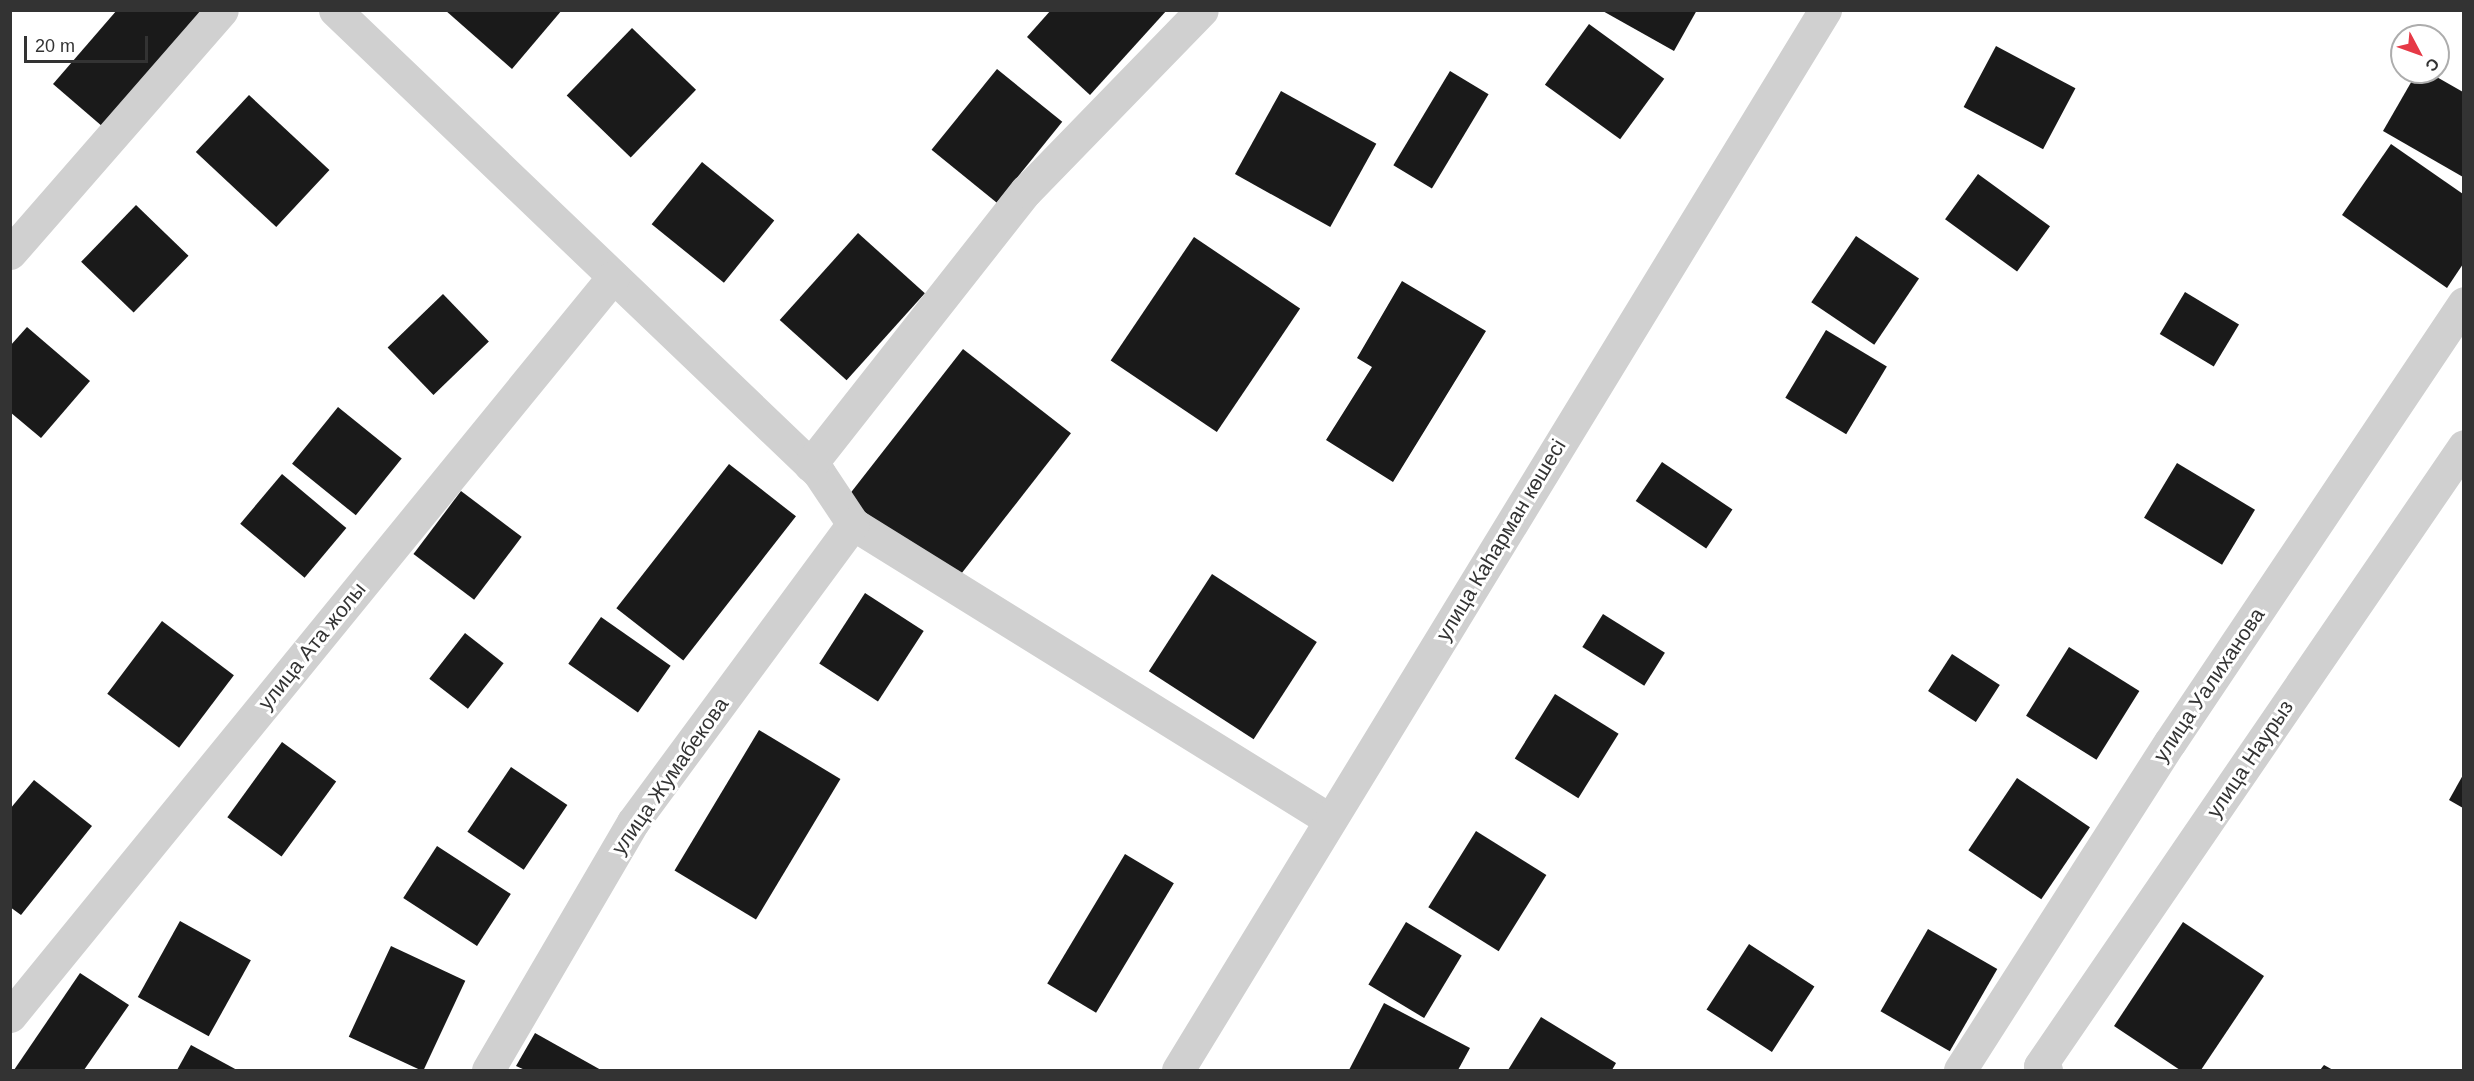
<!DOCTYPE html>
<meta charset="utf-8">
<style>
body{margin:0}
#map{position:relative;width:2474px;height:1081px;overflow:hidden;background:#fff;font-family:Arial,sans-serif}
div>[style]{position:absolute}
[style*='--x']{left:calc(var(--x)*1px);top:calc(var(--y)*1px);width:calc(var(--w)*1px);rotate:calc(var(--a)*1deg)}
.building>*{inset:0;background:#1a1a1a;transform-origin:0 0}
.minor>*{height:33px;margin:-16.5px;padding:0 16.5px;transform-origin:16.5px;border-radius:16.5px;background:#d0d0d0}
span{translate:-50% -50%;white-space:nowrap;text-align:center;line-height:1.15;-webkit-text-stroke:6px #fff;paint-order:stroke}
.street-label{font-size:21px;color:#333}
.frame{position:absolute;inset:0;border:12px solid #333;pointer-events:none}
.north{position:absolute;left:2390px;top:24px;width:60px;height:60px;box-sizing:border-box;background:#fff;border:2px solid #adadad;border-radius:50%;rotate:131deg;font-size:16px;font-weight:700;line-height:24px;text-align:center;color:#333}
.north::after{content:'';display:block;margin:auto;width:21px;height:27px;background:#e63946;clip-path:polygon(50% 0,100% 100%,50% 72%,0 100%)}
.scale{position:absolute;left:24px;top:36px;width:124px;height:27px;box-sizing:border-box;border:3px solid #333;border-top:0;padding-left:8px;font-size:18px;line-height:21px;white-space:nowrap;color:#333;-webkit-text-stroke:4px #fff;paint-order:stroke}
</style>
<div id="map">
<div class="building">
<div style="clip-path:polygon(117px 10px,204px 10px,103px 127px,53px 84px)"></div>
<div style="clip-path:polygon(445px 10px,562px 10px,512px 69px)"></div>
<div style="clip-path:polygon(1051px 10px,1167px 10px,1090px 95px,1027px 37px)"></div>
<div style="clip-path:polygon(1601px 10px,1697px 10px,1674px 51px)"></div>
<div style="left:1589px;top:24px;width:93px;height:75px;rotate:36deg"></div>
<div style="left:632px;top:28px;width:89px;height:94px;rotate:44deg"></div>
<div style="left:1996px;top:46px;width:90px;height:69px;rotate:28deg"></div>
<div style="left:997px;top:69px;width:84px;height:104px;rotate:39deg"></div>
<div style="left:1450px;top:71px;width:45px;height:110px;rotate:31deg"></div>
<div style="clip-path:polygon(2417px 72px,2428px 72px,2463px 92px,2463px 177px,2383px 131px)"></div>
<div style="left:1281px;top:91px;width:109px;height:95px;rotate:29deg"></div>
<div style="left:249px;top:95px;width:110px;height:78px;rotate:43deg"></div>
<div style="clip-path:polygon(2391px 144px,2463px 194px,2463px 264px,2447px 288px,2342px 215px)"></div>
<div style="left:702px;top:162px;width:93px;height:80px;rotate:39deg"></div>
<div style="left:1978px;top:174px;width:89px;height:56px;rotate:36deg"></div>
<div style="left:136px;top:205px;width:73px;height:79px;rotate:44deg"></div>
<div style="left:858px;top:233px;width:90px;height:117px;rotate:42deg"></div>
<div style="left:1856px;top:236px;width:76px;height:80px;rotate:34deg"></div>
<div style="left:1194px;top:237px;width:128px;height:149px;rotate:34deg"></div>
<div style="clip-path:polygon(1402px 281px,1486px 331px,1393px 482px,1326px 440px,1372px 367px,1357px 358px)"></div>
<div style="left:2185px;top:292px;width:63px;height:49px;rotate:31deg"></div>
<div style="left:443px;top:294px;width:66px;height:77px;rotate:46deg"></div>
<div style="clip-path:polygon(27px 327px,90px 381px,41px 438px,10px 412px,10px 346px)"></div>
<div style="left:1826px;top:330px;width:71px;height:79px;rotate:31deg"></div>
<div style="left:963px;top:349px;width:137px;height:189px;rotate:38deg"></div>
<div style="left:338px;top:407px;width:82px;height:73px;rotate:39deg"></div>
<div style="left:1662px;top:462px;width:85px;height:47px;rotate:34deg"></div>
<div style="left:2177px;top:463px;width:91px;height:64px;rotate:31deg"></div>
<div style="left:729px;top:464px;width:85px;height:183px;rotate:38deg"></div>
<div style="left:282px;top:474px;width:84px;height:65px;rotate:40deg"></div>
<div style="left:461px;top:491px;width:76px;height:79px;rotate:37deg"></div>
<div style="left:1212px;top:574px;width:125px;height:116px;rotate:33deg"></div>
<div style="left:865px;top:593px;width:70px;height:84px;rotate:33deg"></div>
<div style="left:1603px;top:614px;width:73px;height:39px;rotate:32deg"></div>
<div style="left:601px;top:617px;width:85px;height:57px;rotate:35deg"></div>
<div style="left:162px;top:621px;width:90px;height:91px;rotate:37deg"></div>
<div style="left:465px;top:633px;width:49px;height:58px;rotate:38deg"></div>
<div style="left:2069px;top:647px;width:83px;height:81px;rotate:32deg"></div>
<div style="left:1952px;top:654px;width:57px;height:44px;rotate:33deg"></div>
<div style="left:1555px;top:694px;width:75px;height:76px;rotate:32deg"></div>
<div style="left:759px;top:730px;width:95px;height:164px;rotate:31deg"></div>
<div style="left:282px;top:742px;width:67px;height:93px;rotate:36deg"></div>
<div style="left:511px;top:767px;width:68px;height:78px;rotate:34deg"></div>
<div style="clip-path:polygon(2463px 775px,2463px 808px,2449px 800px)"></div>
<div style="left:2017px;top:778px;width:88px;height:87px;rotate:34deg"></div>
<div style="clip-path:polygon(34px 780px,92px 826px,21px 915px,10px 907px,10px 809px)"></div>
<div style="left:1476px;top:831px;width:83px;height:90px;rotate:32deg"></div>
<div style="left:437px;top:846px;width:88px;height:62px;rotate:33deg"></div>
<div style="left:1125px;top:854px;width:57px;height:151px;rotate:31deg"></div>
<div style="left:180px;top:921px;width:81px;height:87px;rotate:29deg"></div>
<div style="left:1406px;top:922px;width:65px;height:73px;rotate:31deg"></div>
<div style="clip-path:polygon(2183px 922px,2264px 976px,2201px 1070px,2180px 1070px,2114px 1026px)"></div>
<div style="left:1928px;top:929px;width:80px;height:95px;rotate:30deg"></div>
<div style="left:1749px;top:944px;width:78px;height:78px;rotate:33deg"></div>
<div style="left:391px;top:946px;width:82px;height:100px;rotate:25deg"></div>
<div style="clip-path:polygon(80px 973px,129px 1005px,84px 1070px,14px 1070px)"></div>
<div style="clip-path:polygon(1384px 1003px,1470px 1048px,1458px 1070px,1349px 1070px)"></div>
<div style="clip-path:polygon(1541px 1017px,1616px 1063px,1612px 1070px,1508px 1070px)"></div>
<div style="clip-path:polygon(535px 1033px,601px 1070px,525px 1070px,516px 1066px)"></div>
<div style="clip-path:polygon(191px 1045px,237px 1070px,177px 1070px)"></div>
<div style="clip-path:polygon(2324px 1065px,2333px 1070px,2320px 1070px)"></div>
</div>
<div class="minor">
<div style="--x:335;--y:10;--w:670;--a:43.73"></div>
<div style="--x:819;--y:473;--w:61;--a:56.3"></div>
<div style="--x:853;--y:524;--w:561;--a:31.82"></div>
<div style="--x:10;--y:253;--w:322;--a:-48.9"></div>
<div style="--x:810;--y:465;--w:349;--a:-51.8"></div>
<div style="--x:1026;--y:191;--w:252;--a:-45.8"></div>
<div style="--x:10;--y:1016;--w:954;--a:-50.79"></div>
<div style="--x:488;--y:1070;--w:287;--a:-59.7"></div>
<div style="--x:633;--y:822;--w:370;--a:-53.6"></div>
<div style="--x:1178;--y:1070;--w:1242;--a:-58.6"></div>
<div style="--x:1960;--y:1070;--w:389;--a:-57.4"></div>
<div style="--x:2170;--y:742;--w:528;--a:-56.19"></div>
<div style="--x:2046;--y:1070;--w:7;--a:-146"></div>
<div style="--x:2040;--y:1066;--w:751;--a:-55.63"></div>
</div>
<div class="street-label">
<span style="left:1501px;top:540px;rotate:-59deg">улица Каһарман көшесі</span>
<span style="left:312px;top:646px;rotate:-51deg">улица Ата жолы</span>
<span style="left:2209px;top:685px;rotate:-56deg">улица Уалиханова</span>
<span style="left:2250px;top:759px;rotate:-56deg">улица Наурыз</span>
<span style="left:670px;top:776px;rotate:-55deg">улица Жумабекова</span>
</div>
<div class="frame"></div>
<div class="north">С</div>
<div class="scale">20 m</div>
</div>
